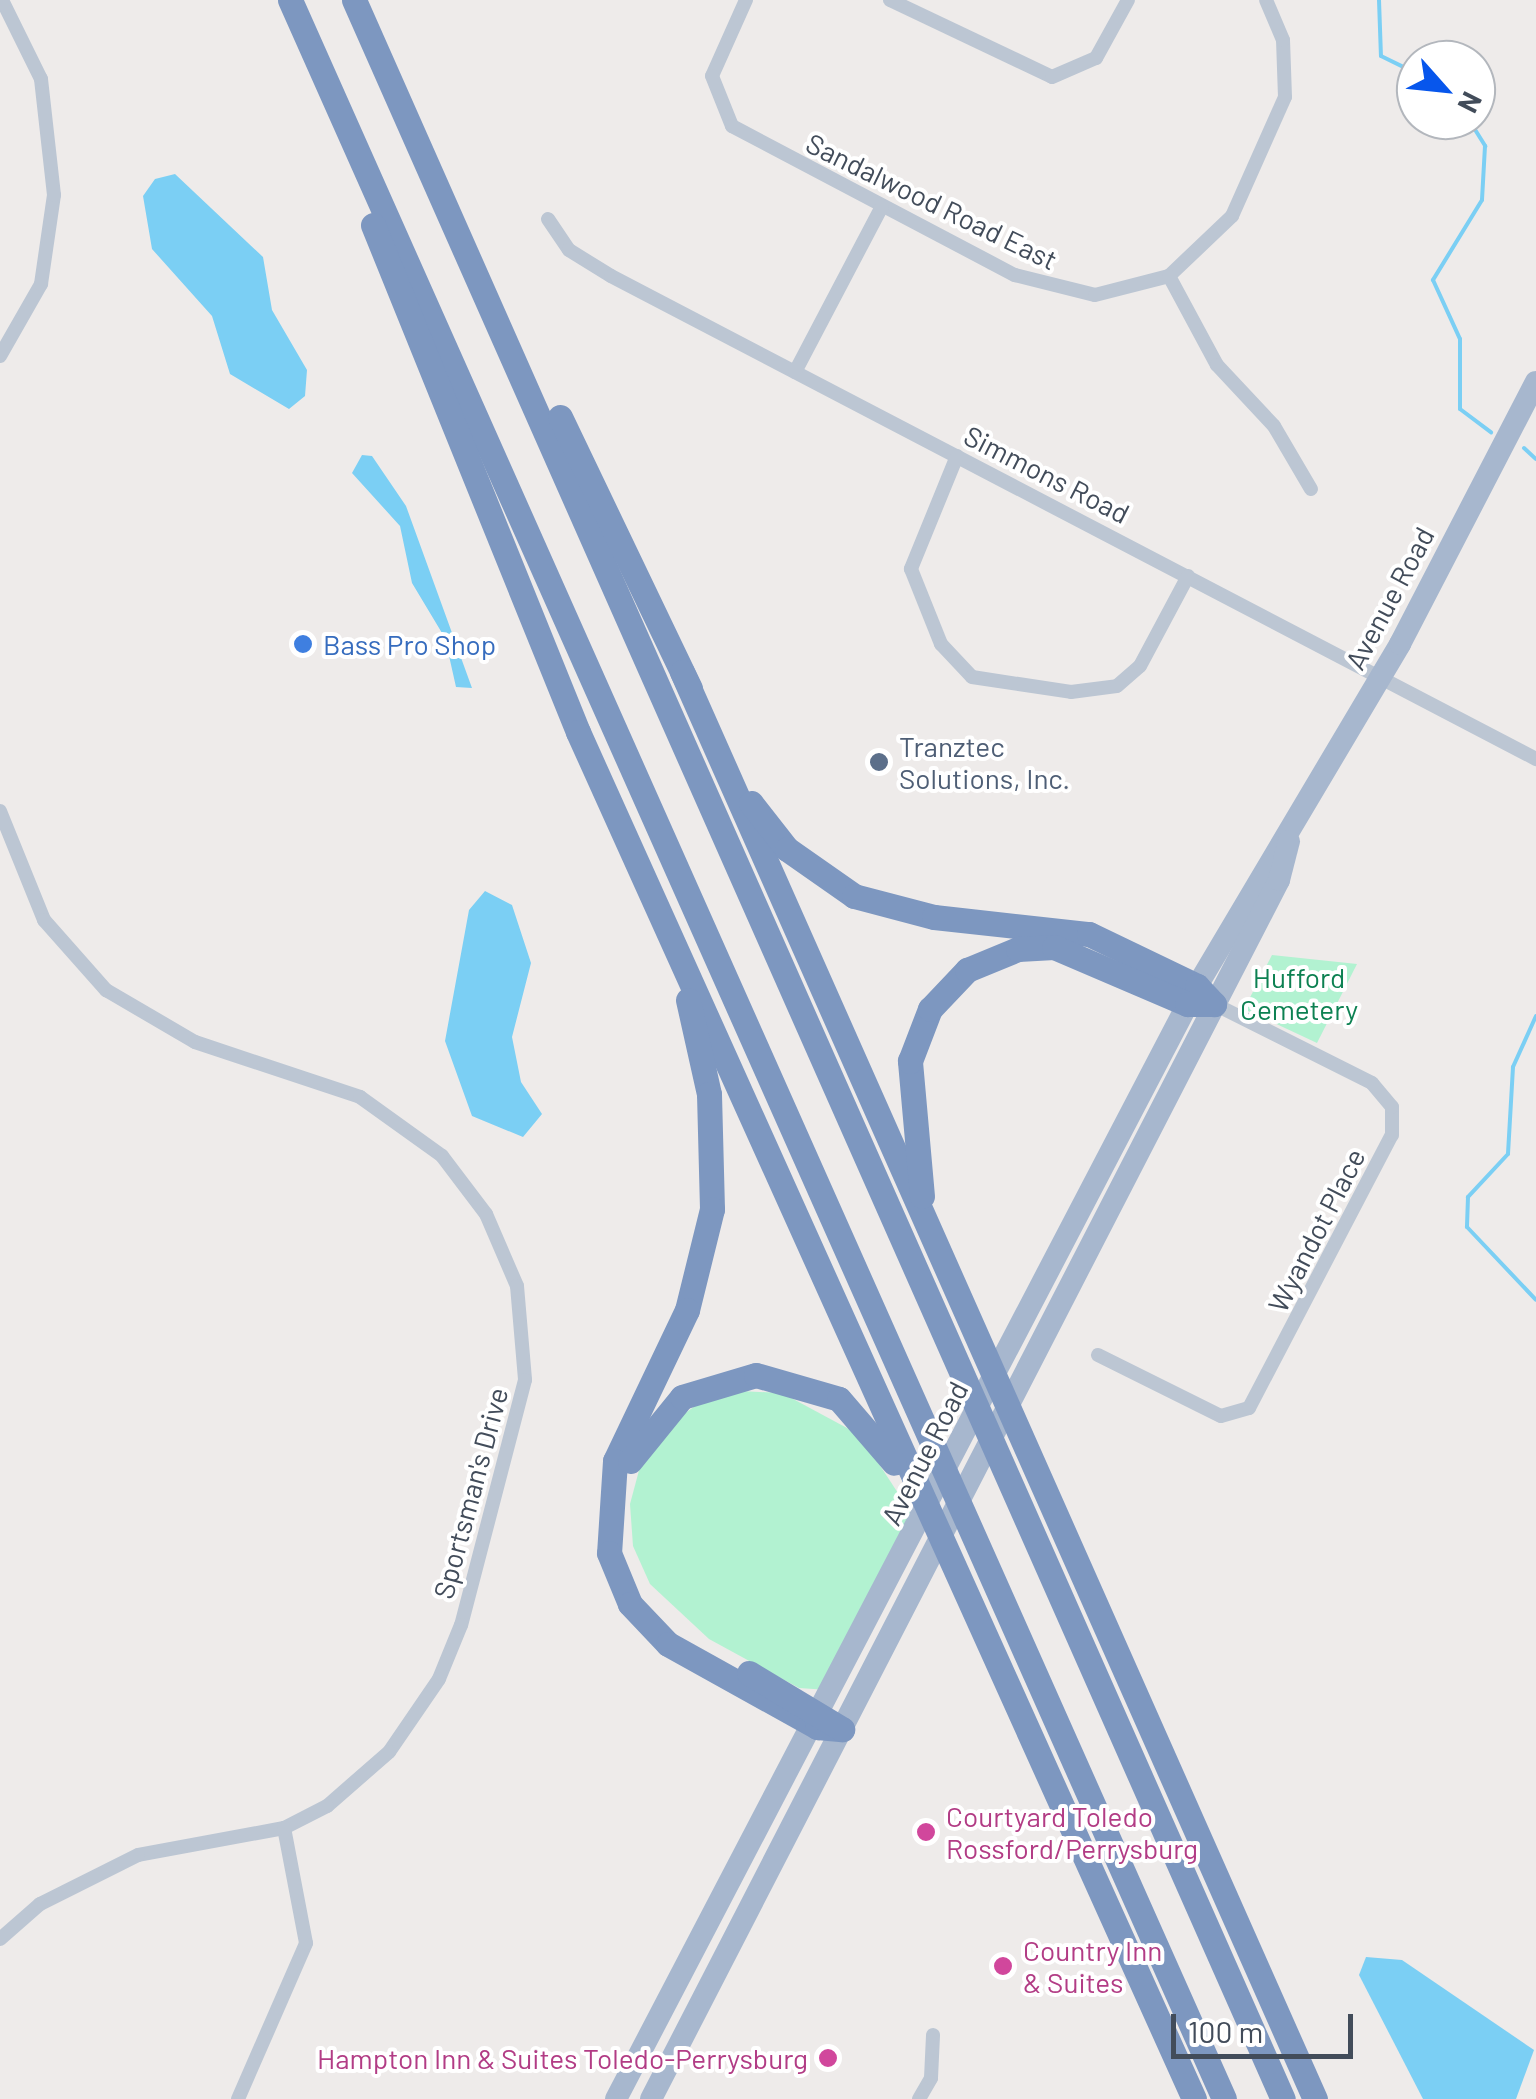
<!DOCTYPE html>
<style>
body{margin:0}
#map{position:relative;width:1536px;height:2099px;overflow:hidden;background:#eeebea;font-family:Barlow,sans-serif}
div>[style]{position:absolute}
[style*='--x']{left:calc(var(--x)*1px);top:calc(var(--y)*1px);width:calc(var(--w)*1px);rotate:calc(var(--a)*1deg)}
.green>*{inset:0;background:#b2f2d1}
.water>*{inset:0;background:#7bcff4}
.stream>*{height:4px;margin:-2px;padding:0 2px;transform-origin:2px;border-radius:2px;background:#7bcff4}
.street>*{height:14px;margin:-7px;padding:0 7px;transform-origin:7px;border-radius:7px;background:#bcc6d3}
.primary>*{height:22px;margin:-11px;padding:0 11px;transform-origin:11px;border-radius:11px;background:#a7b7ce}
.highway>*{height:25px;margin:-12.5px;padding:0 12.5px;transform-origin:12.5px;border-radius:12.5px;background:#7d97c0}
.dots>*{width:28px;height:28px;translate:-50% -50%;box-sizing:border-box;border:5px solid #fff;border-radius:50%}
span{translate:-50% -50%;white-space:nowrap;text-align:center;line-height:1.15;-webkit-text-stroke:8px #fff;paint-order:stroke}
.street-label{font-size:28px;color:#424c5a}
.shop-label{font-size:28px;color:#366cbe}
.left{translate:0 -50%;text-align:left}
.service-label{font-size:28px;color:#4e5e75}
.park-label{font-size:28px;color:#0d8152}
.hotel-label{font-size:28px;color:#b23c85}
.right{translate:-100% -50%;text-align:right}
.north{position:absolute;left:1396px;top:40px;width:100px;height:100px;box-sizing:border-box;background:#fff;border:2px solid #b3b7bd;border-radius:50%;rotate:117deg;font-size:28px;font-weight:700;line-height:40px;text-align:center;color:#424c5a}
.north::after{content:'';display:block;margin:auto;width:35px;height:45px;background:#0756ec;clip-path:polygon(50% 0,100% 100%,50% 72%,0 100%)}
.scale{position:absolute;left:1171px;top:2014px;width:182px;height:45px;box-sizing:border-box;border:5px solid #424c5a;border-top:0;padding-left:12px;font-size:30px;line-height:35px;white-space:nowrap;color:#424c5a;-webkit-text-stroke:8px #fff;paint-order:stroke}
</style>
<div id="map">
<div class="green">
<div style="clip-path:polygon(1272px 955px,1357px 964px,1317px 1043px,1244px 1009px)"></div>
<div style="clip-path:polygon(740px 1391px,782px 1393px,860px 1435px,913px 1516px,828px 1690px,799px 1688px,709px 1639px,650px 1584px,633px 1546px,630px 1504px,641px 1463px,665px 1428px,699px 1403px)"></div>
</div>
<div class="water">
<div style="clip-path:polygon(175px 174px,263px 257px,272px 310px,307px 370px,305px 396px,289px 409px,230px 374px,212px 316px,152px 249px,143px 196px,155px 179px)"></div>
<div style="clip-path:polygon(362px 455px,372px 456px,406px 506px,472px 688px,456px 687px,445px 638px,412px 583px,400px 526px,352px 473px)"></div>
<div style="clip-path:polygon(485px 891px,512px 905px,531px 963px,512px 1037px,521px 1082px,542px 1114px,523px 1137px,472px 1116px,445px 1041px,469px 910px)"></div>
<div style="clip-path:polygon(1366px 1957px,1402px 1960px,1534px 2050px,1516px 2099px,1423px 2099px,1359px 1975px)"></div>
</div>
<div class="stream">
<div style="--x:1379;--y:0;--w:56;--a:88"></div>
<div style="--x:1381;--y:56;--w:39;--a:26"></div>
<div style="--x:1469;--y:120;--w:31;--a:58"></div>
<div style="--x:1485;--y:146;--w:54;--a:93.2"></div>
<div style="--x:1482;--y:200;--w:94;--a:121.5"></div>
<div style="--x:1433;--y:280;--w:65;--a:65.4"></div>
<div style="--x:1460;--y:339;--w:70;--a:90"></div>
<div style="--x:1460;--y:409;--w:39;--a:37"></div>
<div style="--x:1524;--y:448;--w:16;--a:43"></div>
<div style="--x:1536;--y:1016;--w:56;--a:114.3"></div>
<div style="--x:1513;--y:1067;--w:87;--a:93.3"></div>
<div style="--x:1508;--y:1154;--w:59;--a:132.9"></div>
<div style="--x:1468;--y:1197;--w:30;--a:92"></div>
<div style="--x:1467;--y:1227;--w:100;--a:46.6"></div>
</div>
<div class="street">
<div style="--x:746;--y:0;--w:83;--a:114.1"></div>
<div style="--x:712;--y:76;--w:54;--a:68.2"></div>
<div style="--x:732;--y:126;--w:320;--a:27.8"></div>
<div style="--x:1015;--y:275;--w:82;--a:14"></div>
<div style="--x:1095;--y:295;--w:76;--a:-14.4"></div>
<div style="--x:1169;--y:276;--w:87;--a:-43.6"></div>
<div style="--x:1232;--y:216;--w:130;--a:-66"></div>
<div style="--x:1285;--y:97;--w:57;--a:-92"></div>
<div style="--x:1283;--y:40;--w:43;--a:-113"></div>
<div style="--x:890;--y:0;--w:179;--a:25.4"></div>
<div style="--x:1052;--y:77;--w:48;--a:-23.4"></div>
<div style="--x:1096;--y:58;--w:66;--a:-61.1"></div>
<div style="--x:548;--y:219;--w:37;--a:56"></div>
<div style="--x:569;--y:250;--w:49;--a:31.8"></div>
<div style="--x:611;--y:276;--w:1044;--a:27.57"></div>
<div style="--x:1169;--y:276;--w:101;--a:61.7"></div>
<div style="--x:1217;--y:365;--w:83;--a:46.9"></div>
<div style="--x:1274;--y:426;--w:73;--a:59.6"></div>
<div style="--x:0;--y:356;--w:83;--a:-60.3"></div>
<div style="--x:41;--y:284;--w:90;--a:-81.7"></div>
<div style="--x:54;--y:195;--w:117;--a:-96.4"></div>
<div style="--x:41;--y:79;--w:88;--a:-116.3"></div>
<div style="--x:795;--y:372;--w:187;--a:-62.3"></div>
<div style="--x:957;--y:456;--w:122;--a:112.2"></div>
<div style="--x:911;--y:569;--w:81;--a:68.2"></div>
<div style="--x:941;--y:644;--w:45;--a:46.8"></div>
<div style="--x:972;--y:677;--w:100;--a:8.6"></div>
<div style="--x:1071;--y:692;--w:46;--a:-7.4"></div>
<div style="--x:1117;--y:686;--w:30;--a:-41"></div>
<div style="--x:1140;--y:666;--w:102;--a:-61.9"></div>
<div style="--x:0;--y:811;--w:118;--a:68"></div>
<div style="--x:44;--y:920;--w:94;--a:48.5"></div>
<div style="--x:106;--y:990;--w:103;--a:30.3"></div>
<div style="--x:195;--y:1042;--w:174;--a:18.4"></div>
<div style="--x:360;--y:1097;--w:101;--a:35.7"></div>
<div style="--x:442;--y:1156;--w:73;--a:52.8"></div>
<div style="--x:486;--y:1214;--w:78;--a:66.7"></div>
<div style="--x:517;--y:1286;--w:94;--a:85.1"></div>
<div style="--x:525;--y:1380;--w:253;--a:104.6"></div>
<div style="--x:461;--y:1625;--w:58;--a:112.2"></div>
<div style="--x:439;--y:1679;--w:88;--a:124.4"></div>
<div style="--x:389;--y:1752;--w:82;--a:138.9"></div>
<div style="--x:327;--y:1806;--w:48;--a:152.9"></div>
<div style="--x:284;--y:1828;--w:148;--a:169.5"></div>
<div style="--x:138;--y:1855;--w:110;--a:153.4"></div>
<div style="--x:40;--y:1904;--w:53;--a:138.8"></div>
<div style="--x:1098;--y:1355;--w:137;--a:26.4"></div>
<div style="--x:1221;--y:1416;--w:29;--a:-16"></div>
<div style="--x:1249;--y:1408;--w:308;--a:-62.4"></div>
<div style="--x:1392;--y:1135;--w:28;--a:-90"></div>
<div style="--x:1392;--y:1107;--w:31;--a:-130"></div>
<div style="--x:1372;--y:1083;--w:177;--a:-153.4"></div>
<div style="--x:238;--y:2099;--w:170;--a:-66.4"></div>
<div style="--x:306;--y:1943;--w:117;--a:-100.8"></div>
<div style="--x:919;--y:2099;--w:24;--a:-60"></div>
<div style="--x:931;--y:2078;--w:43;--a:-87.3"></div>
</div>
<div class="primary">
<div style="--x:616;--y:2099;--w:1256;--a:-62.43"></div>
<div style="--x:1197;--y:986;--w:398;--a:-59.3"></div>
<div style="--x:1400;--y:644;--w:295;--a:-62.6"></div>
<div style="--x:651;--y:2099;--w:1371;--a:-62.74"></div>
<div style="--x:1279;--y:880;--w:40;--a:-75.6"></div>
</div>
<div class="highway">
<div style="--x:290;--y:0;--w:2297;--a:66.01"></div>
<div style="--x:354;--y:0;--w:2295;--a:66.13"></div>
<div style="--x:373;--y:225;--w:547;--a:67.98"></div>
<div style="--x:578;--y:732;--w:1499;--a:65.74"></div>
<div style="--x:560;--y:417;--w:301;--a:64.4"></div>
<div style="--x:682;--y:672;--w:1561;--a:66.08"></div>
<div style="--x:751;--y:803;--w:58;--a:52"></div>
<div style="--x:787;--y:849;--w:82;--a:35"></div>
<div style="--x:854;--y:896;--w:83;--a:14.7"></div>
<div style="--x:934;--y:917;--w:156;--a:6.3"></div>
<div style="--x:1089;--y:934;--w:120;--a:25.7"></div>
<div style="--x:1197;--y:986;--w:25;--a:47"></div>
<div style="--x:688;--y:1000;--w:96;--a:77.4"></div>
<div style="--x:709;--y:1094;--w:115;--a:88.5"></div>
<div style="--x:712;--y:1209;--w:104;--a:103.9"></div>
<div style="--x:687;--y:1310;--w:167;--a:115.5"></div>
<div style="--x:615;--y:1461;--w:92;--a:93.7"></div>
<div style="--x:609;--y:1553;--w:55;--a:67.6"></div>
<div style="--x:630;--y:1604;--w:55;--a:46.5"></div>
<div style="--x:668;--y:1644;--w:171;--a:29.1"></div>
<div style="--x:817;--y:1727;--w:25;--a:5"></div>
<div style="--x:922;--y:1196;--w:136;--a:-95.1"></div>
<div style="--x:910;--y:1061;--w:56;--a:-69"></div>
<div style="--x:930;--y:1009;--w:54;--a:-46.5"></div>
<div style="--x:967;--y:970;--w:55;--a:-22.4"></div>
<div style="--x:1018;--y:949;--w:36;--a:-3"></div>
<div style="--x:1054;--y:947;--w:145;--a:23.2"></div>
<div style="--x:1187;--y:1004;--w:27;--a:0"></div>
<div style="--x:630;--y:1461;--w:82;--a:-50.9"></div>
<div style="--x:682;--y:1397;--w:77;--a:-16.6"></div>
<div style="--x:756;--y:1375;--w:86;--a:16.1"></div>
<div style="--x:839;--y:1399;--w:84;--a:49.3"></div>
<div style="--x:749;--y:1673;--w:109;--a:31.1"></div>
</div>
<div class="dots">
<div style="left:303px;top:644px;background:#3f7fe0"></div>
<div style="left:879px;top:762px;background:#5c6f8a"></div>
<div style="left:926px;top:1832px;background:#d1479c"></div>
<div style="left:1003px;top:1966px;background:#d1479c"></div>
<div style="left:828px;top:2058px;background:#d1479c"></div>
</div>
<div class="street-label">
<span style="left:932px;top:201px;rotate:26deg">Sandalwood Road East</span>
<span style="left:1047px;top:474px;rotate:27deg">Simmons Road</span>
<span style="left:1389px;top:598px;rotate:-62deg">Avenue Road</span>
<span style="left:1316px;top:1230px;rotate:-63deg">Wyandot Place</span>
<span style="left:924px;top:1453px;rotate:-63deg">Avenue Road</span>
<span style="left:470px;top:1493px;rotate:-75deg">Sportsman's Drive</span>
</div>
<div class="shop-label">
<span class="left" style="left:323px;top:644px">Bass Pro Shop</span>
</div>
<div class="service-label">
<span class="left" style="left:899px;top:762px">Tranztec<br>Solutions, Inc.</span>
</div>
<div class="park-label">
<span style="left:1299px;top:993px">Hufford<br>Cemetery</span>
</div>
<div class="hotel-label">
<span class="left" style="left:946px;top:1832px">Courtyard Toledo<br>Rossford/Perrysburg</span>
<span class="left" style="left:1023px;top:1966px">Country Inn<br>&amp; Suites</span>
<span class="right" style="left:808px;top:2058px">Hampton Inn &amp; Suites Toledo-Perrysburg</span>
</div>
<div class="north">N</div>
<div class="scale">100 m</div>
</div>
